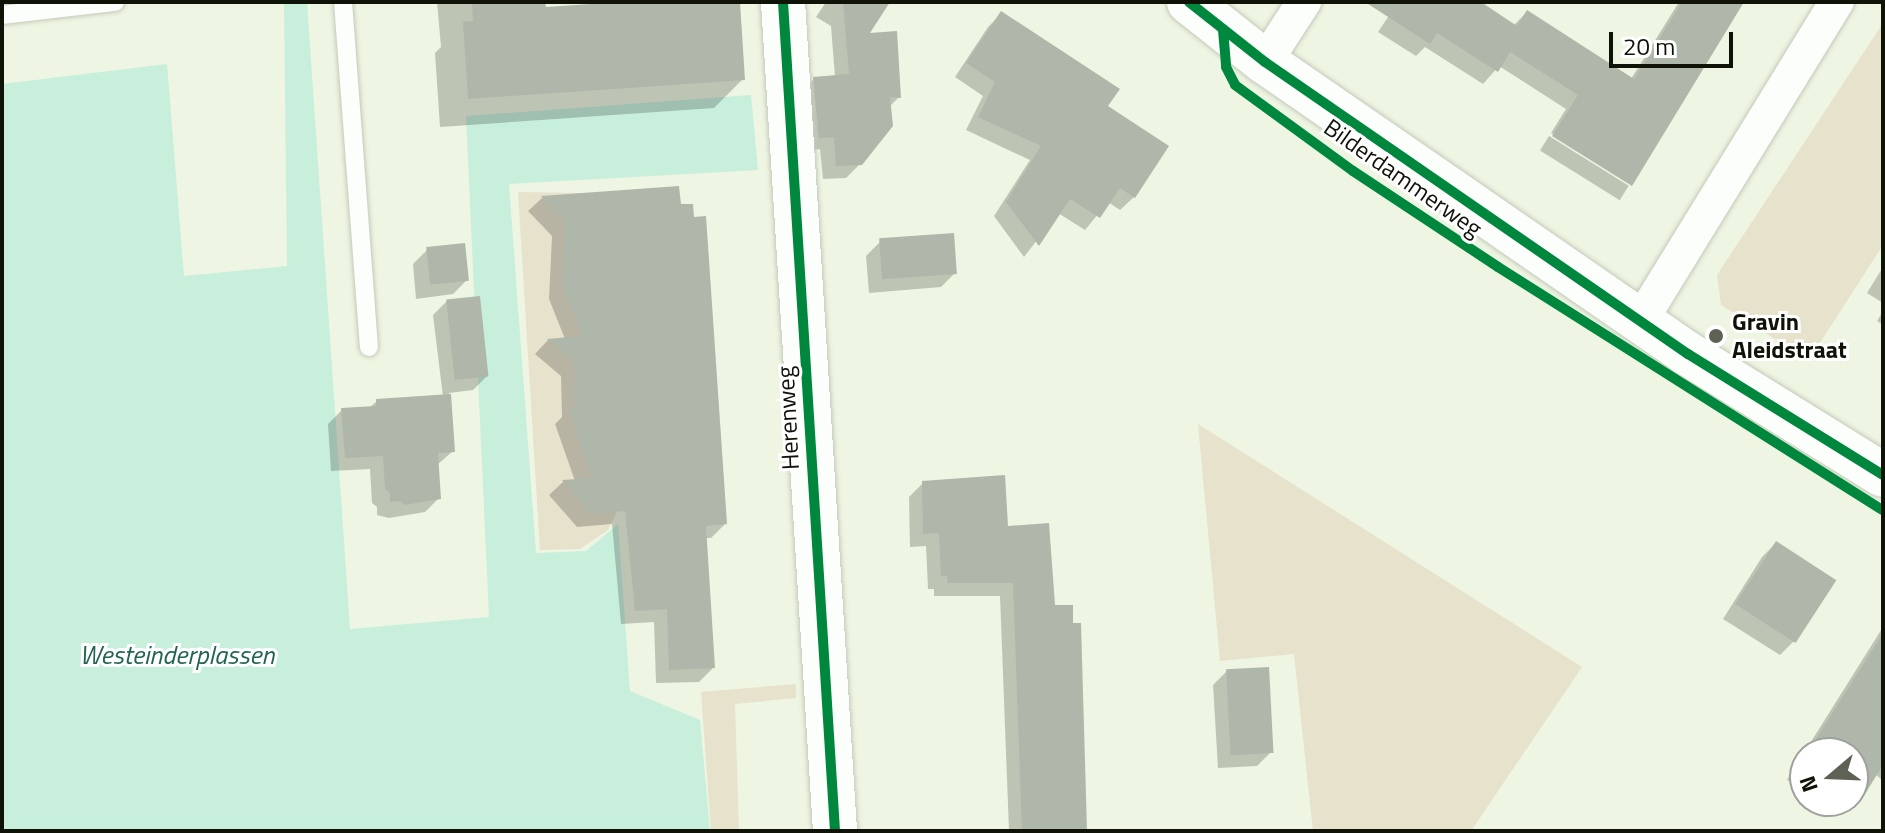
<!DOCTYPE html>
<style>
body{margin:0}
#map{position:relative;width:1885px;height:833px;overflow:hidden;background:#eef5e2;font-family:"Titillium Web",sans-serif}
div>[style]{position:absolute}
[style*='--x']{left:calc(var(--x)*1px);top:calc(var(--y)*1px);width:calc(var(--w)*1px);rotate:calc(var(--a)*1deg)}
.green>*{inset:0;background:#e7e2cc}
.water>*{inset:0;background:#c7efdc}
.shadow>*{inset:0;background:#0003;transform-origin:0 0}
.building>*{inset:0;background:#aeb7aa;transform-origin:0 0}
.roads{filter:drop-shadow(0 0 2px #c4caba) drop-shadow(0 0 2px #c4caba)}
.service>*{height:18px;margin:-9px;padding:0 9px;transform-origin:9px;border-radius:9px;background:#fcfefb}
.minor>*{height:34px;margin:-17px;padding:0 17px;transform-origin:17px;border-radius:17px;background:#fcfefb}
.tertiary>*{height:44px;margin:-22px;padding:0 22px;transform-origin:22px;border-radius:22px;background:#fcfefb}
.cycleway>*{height:10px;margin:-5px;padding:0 5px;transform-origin:5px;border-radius:5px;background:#00873e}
.dots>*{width:22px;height:22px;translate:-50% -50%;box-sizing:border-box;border:4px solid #fff;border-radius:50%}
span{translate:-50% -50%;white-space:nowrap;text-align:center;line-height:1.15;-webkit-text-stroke:6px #fff;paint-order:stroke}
.street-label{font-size:24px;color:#0f1307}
.poi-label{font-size:24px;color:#0f1307;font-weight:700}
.left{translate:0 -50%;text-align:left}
.water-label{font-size:26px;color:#226452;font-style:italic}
.frame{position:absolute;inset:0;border:4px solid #0f1307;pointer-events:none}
.north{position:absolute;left:1789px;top:737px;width:80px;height:80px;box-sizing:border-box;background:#fff;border:2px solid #9fa19c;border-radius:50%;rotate:251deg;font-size:22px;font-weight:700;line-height:32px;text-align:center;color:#0f1307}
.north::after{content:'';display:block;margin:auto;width:28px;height:36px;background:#5d6254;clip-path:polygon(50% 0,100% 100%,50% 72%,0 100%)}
.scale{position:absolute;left:1609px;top:32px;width:124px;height:36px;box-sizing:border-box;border:4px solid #0f1307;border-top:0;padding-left:10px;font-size:24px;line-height:28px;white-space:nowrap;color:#0f1307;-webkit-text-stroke:6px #fff;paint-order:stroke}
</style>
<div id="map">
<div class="green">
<div style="clip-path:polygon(1883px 23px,1883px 245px,1809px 360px,1721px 305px,1717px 275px)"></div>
<div style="clip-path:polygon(518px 192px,582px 193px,621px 475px,620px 506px,608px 530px,580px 549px,540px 550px)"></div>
<div style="clip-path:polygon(1198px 424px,1582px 667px,1471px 831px,1313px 831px,1294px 654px,1220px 661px)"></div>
<div style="clip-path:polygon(796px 684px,796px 698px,735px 704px,739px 831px,711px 831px,701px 692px)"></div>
</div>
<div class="water">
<div style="clip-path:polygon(284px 2px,307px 2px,350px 629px,489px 617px,466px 116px,751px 95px,758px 170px,509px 184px,536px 553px,586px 551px,618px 524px,630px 691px,700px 720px,710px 831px,2px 831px,2px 84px,167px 64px,184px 276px,287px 266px)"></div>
</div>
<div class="shadow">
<div style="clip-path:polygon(437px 2px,542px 2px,542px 10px,629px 2px,730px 2px,743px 79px,714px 108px,440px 127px,435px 53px,441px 47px)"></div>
<div style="clip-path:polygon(826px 2px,888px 2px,866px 35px,899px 97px,889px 107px,861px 163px,846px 178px,823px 179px,820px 149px,806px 151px,800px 93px,814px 79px,835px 77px,831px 26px,816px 17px)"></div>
<div style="clip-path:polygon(1398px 2px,1477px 2px,1513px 26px,1527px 12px,1631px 79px,1679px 2px,1742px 2px,1630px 182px,1551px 133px,1566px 109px,1499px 66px,1483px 84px,1425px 47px,1416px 56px,1378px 32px)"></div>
<div style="clip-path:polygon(1001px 14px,1106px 107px,1134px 197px,1120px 210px,1108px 202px,1085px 230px,1058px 213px,1024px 257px,994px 216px,1030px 160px,966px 130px,983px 96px,955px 77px,988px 27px)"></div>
<div style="left:1549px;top:136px;width:94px;height:17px;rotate:32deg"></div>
<div style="clip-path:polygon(678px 188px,725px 524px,711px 538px,705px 538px,713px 668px,699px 682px,656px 683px,654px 622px,621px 624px,612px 524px,577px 527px,549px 495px,563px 482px,575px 481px,555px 424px,562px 417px,561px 376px,535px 354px,548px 340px,565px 339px,549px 299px,552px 236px,528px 211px,542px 198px)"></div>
<div style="clip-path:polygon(880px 242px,955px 273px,941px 287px,869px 293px,866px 256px)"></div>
<div style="clip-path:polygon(427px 250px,467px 280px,453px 294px,416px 299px,413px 264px)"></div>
<div style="clip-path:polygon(1883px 267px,1883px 303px,1867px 293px)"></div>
<div style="clip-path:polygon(447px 301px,487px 376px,473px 390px,449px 393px,453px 451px,437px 465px,439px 498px,425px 512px,389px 518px,377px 515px,377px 507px,372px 503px,370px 469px,331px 471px,328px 424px,342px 410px,369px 408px,377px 401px,443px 397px,433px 315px)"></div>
<div style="clip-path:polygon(1883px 311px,1883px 325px,1877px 321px)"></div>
<div style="clip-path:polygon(923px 483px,1006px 528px,1053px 607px,1086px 831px,1009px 831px,1000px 596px,934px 596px,934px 589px,928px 589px,926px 546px,910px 547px,909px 497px)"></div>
<div style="clip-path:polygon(1776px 543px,1794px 641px,1780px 655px,1723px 619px,1762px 557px)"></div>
<div style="clip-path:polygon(1883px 627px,1883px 781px,1875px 774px,1844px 814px,1822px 801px,1853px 801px,1853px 753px,1805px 753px,1805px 790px,1787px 780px)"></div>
<div style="clip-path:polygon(1227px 671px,1271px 752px,1257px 766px,1218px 768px,1213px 685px)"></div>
</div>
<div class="building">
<div style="clip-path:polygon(472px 2px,545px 2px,546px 7px,620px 2px,740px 2px,745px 80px,468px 99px,463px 22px,473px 21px)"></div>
<div style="clip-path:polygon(843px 2px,890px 2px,870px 33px,897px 31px,901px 98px,890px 97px,893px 126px,862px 165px,836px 166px,834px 137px,819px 138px,813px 77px,849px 74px)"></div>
<div style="clip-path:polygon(1365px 2px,1481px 2px,1517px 26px,1527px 10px,1634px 79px,1682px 2px,1744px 2px,1632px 186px,1552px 136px,1578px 95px,1510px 52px,1498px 72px,1437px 33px,1430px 44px)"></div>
<div style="clip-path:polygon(1001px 11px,1120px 89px,1108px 106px,1169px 146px,1135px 198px,1120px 188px,1100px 218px,1070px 199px,1039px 246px,1006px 202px,1041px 146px,978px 117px,995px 82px,966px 63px)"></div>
<div style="clip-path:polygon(679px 186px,681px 204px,693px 204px,694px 217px,706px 216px,727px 524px,706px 526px,715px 668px,669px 670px,667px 609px,635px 611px,625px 511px,591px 514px,562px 480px,592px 478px,568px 408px,575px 408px,574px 361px,547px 339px,582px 336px,562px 284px,565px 222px,541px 196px)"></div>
<div style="left:954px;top:233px;width:41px;height:75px;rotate:86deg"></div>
<div style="left:465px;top:243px;width:38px;height:39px;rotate:84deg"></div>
<div style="left:480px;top:296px;width:81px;height:34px;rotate:84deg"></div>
<div style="clip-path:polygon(451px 394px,455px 452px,438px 453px,441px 499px,404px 505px,400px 501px,390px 502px,390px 493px,385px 489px,383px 456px,345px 458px,341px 408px,376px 406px,376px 399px)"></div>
<div style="clip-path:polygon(1005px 475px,1008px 526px,1049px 523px,1055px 605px,1073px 605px,1073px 623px,1081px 623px,1087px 831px,1022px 831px,1013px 583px,947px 583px,947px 576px,941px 576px,939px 533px,923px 534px,922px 481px)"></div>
<div style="left:1776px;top:541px;width:72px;height:75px;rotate:33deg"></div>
<div style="clip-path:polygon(1883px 633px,1883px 765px,1860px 802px,1853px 797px,1853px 753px,1807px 753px)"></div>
<div style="left:1269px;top:667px;width:86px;height:43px;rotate:87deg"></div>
</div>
<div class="roads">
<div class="service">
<div style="--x:343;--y:2;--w:346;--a:85.7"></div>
<div style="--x:2;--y:15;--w:114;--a:-6.6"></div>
</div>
<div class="minor">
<div style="--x:1265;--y:62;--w:72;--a:-57"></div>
<div style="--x:1641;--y:320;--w:374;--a:-58.4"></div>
</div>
<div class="tertiary">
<div style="--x:783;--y:2;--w:831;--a:86.41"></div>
<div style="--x:1189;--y:2;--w:97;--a:38.3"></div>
<div style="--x:1265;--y:62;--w:514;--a:34.62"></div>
<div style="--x:1688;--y:354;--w:229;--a:31.8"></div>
</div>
</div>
<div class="cycleway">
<div style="--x:783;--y:2;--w:831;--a:86.41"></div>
<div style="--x:1189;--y:2;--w:97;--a:38.3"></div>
<div style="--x:1265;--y:62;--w:514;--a:34.62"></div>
<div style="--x:1688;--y:354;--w:229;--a:31.8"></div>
<div style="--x:1223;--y:30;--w:37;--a:85"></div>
<div style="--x:1226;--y:67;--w:20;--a:63"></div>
<div style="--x:1235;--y:85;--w:146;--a:36.1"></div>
<div style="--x:1353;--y:171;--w:174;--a:33.5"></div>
<div style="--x:1498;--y:267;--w:455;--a:32.3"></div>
</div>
<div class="dots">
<div style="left:1716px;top:336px;background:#5d6254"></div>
</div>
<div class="street-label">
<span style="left:1403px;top:178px;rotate:35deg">Bilderdammerweg</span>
<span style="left:788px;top:418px;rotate:-93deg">Herenweg</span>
</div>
<div class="poi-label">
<span class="left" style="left:1732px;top:336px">Gravin<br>Aleidstraat</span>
</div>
<div class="water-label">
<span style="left:177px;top:655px">Westeinderplassen</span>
</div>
<div class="frame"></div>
<div class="north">N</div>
<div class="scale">20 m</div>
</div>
